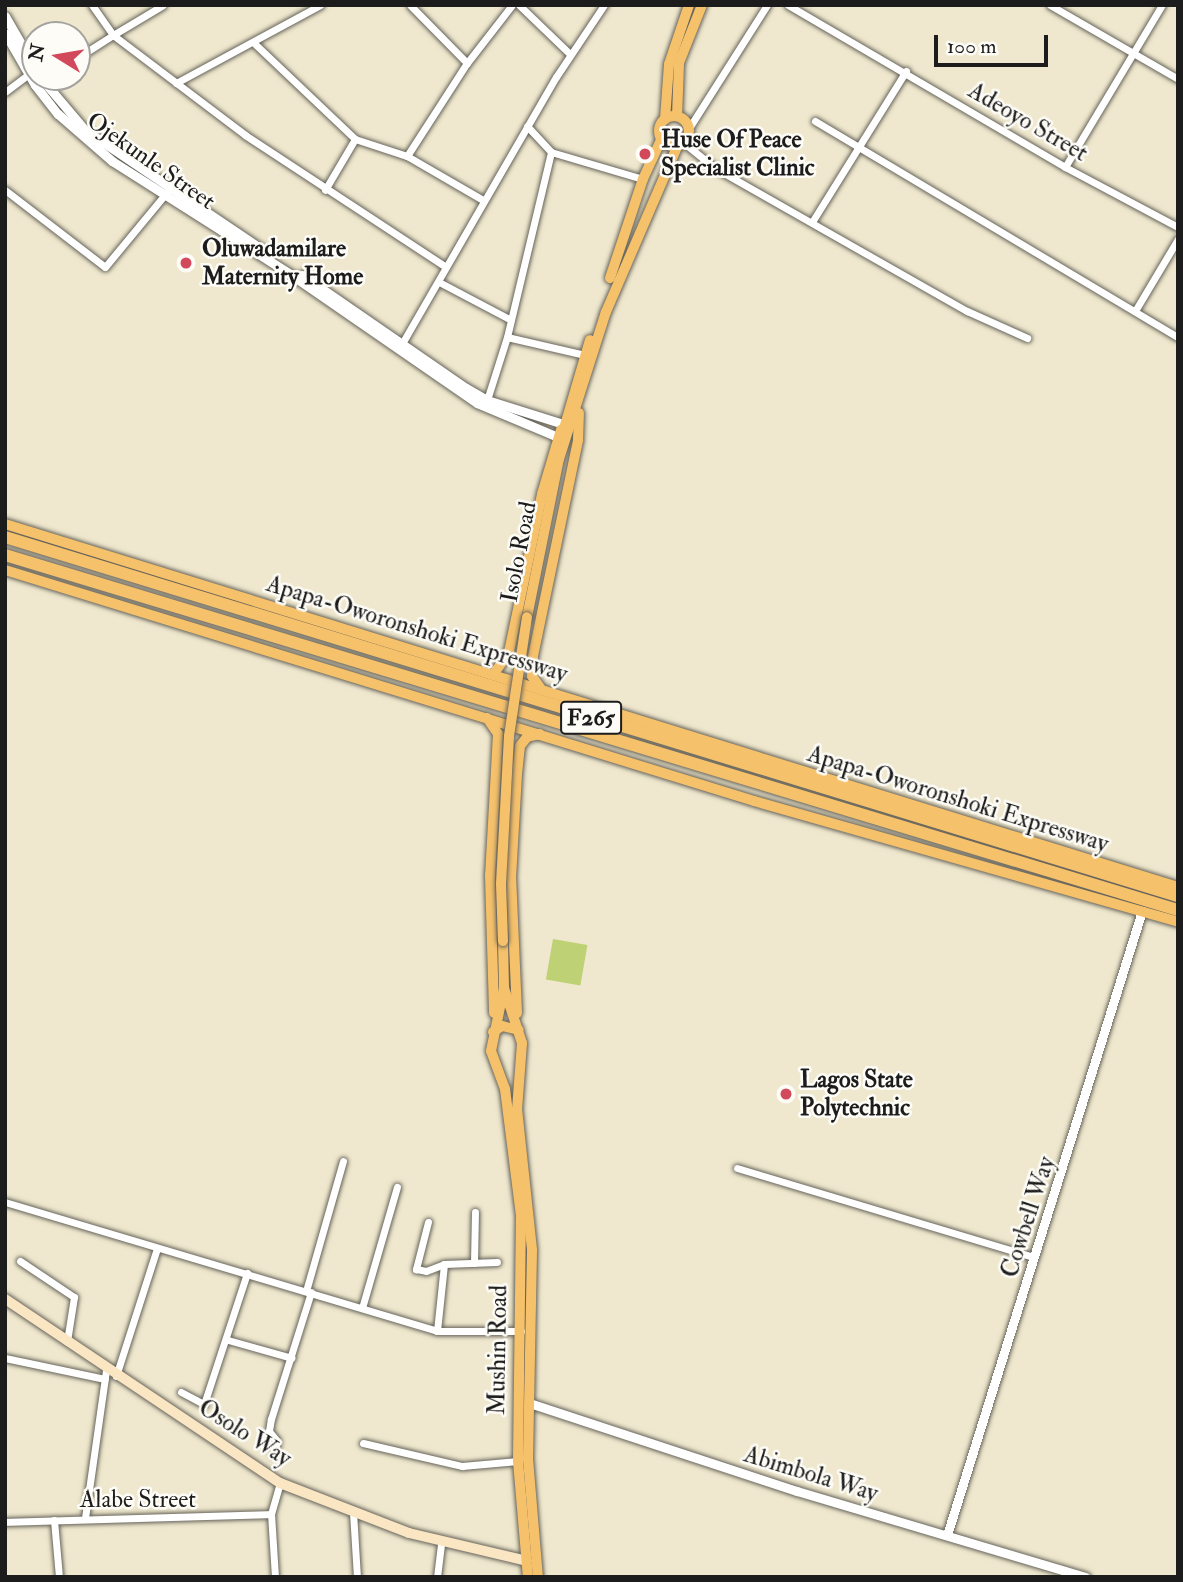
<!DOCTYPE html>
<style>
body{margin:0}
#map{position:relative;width:1183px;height:1582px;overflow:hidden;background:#efe8ce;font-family:"IM FELL Double Pica",serif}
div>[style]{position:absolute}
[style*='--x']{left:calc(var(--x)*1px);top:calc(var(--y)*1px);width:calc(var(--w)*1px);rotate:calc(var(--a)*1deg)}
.green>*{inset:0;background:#bed174;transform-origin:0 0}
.roads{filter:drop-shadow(0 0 2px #66635a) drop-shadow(0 0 2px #66635a)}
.minor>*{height:7px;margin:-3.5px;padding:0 3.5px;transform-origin:3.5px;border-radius:3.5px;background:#fff}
.tertiary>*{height:9px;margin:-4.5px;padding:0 4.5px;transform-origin:4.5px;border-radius:4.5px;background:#fff}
.secondary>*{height:10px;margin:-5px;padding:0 5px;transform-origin:5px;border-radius:5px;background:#fbe6c4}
.primary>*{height:10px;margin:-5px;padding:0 5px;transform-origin:5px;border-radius:5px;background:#f6c16b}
.primary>.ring{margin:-5px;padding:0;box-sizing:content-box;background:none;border:10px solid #f6c16b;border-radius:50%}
.motorway>*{height:12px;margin:-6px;padding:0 6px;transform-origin:6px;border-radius:6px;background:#f6c16b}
.bridges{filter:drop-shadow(0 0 2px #66635a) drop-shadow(0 0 2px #66635a)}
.primary-bridge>*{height:10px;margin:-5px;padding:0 5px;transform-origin:5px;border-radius:5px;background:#f6c16b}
.dots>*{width:19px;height:19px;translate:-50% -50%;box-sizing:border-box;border:4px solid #fdfcf7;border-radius:50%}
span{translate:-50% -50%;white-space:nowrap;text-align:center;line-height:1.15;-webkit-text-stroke:5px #fdfcf7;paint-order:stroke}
.shield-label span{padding:2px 5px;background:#fdfcf7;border:2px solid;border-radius:5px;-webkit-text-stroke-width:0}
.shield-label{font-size:23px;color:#1c1c1c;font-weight:700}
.street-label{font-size:24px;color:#1c1c1c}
.poi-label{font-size:24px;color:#1c1c1c;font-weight:700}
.left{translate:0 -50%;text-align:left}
.frame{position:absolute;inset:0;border:7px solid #1c1c1c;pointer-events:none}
.north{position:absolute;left:21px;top:21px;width:70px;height:70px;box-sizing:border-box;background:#fdfcf7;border:2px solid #a3a29f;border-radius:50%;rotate:281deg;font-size:19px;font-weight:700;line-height:28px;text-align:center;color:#1c1c1c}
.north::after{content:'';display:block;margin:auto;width:24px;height:32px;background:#d1495b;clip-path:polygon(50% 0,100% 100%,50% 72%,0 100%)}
.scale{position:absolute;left:934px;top:35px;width:114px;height:32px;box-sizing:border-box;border:4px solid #1c1c1c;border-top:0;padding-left:9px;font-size:21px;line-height:24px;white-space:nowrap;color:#1c1c1c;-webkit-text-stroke:5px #fdfcf7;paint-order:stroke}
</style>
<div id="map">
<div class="green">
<div style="left:553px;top:939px;width:35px;height:41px;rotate:10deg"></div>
</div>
<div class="roads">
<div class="minor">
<div style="--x:92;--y:5;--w:37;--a:55"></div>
<div style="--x:113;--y:35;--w:58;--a:-31"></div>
<div style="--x:519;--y:5;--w:71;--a:43.9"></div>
<div style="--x:788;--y:5;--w:321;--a:30.3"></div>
<div style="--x:1065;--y:167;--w:128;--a:28"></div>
<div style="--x:1050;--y:5;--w:148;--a:30"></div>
<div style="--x:255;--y:44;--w:138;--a:43.5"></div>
<div style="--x:355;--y:139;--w:59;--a:120.5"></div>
<div style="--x:77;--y:58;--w:43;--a:-32.6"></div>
<div style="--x:113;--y:35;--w:166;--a:37.1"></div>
<div style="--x:245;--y:135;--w:240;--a:33.3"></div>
<div style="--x:467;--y:63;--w:73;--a:-52.2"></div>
<div style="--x:176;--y:83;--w:164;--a:-28.4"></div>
<div style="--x:5;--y:92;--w:34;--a:-37"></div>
<div style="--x:815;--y:121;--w:422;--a:30.8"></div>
<div style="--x:527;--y:126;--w:35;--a:47"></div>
<div style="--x:689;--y:128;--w:146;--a:-57.6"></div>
<div style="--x:355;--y:139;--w:55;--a:18.1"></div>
<div style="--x:407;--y:156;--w:111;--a:-57.2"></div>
<div style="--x:467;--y:63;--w:81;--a:-134.5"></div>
<div style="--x:684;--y:143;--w:40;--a:39"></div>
<div style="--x:715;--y:168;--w:290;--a:29.6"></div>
<div style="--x:967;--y:311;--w:66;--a:24.2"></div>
<div style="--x:407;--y:156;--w:88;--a:30.1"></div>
<div style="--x:1065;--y:167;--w:189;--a:-59.1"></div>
<div style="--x:5;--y:190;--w:126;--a:37.6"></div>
<div style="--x:105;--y:267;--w:97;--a:-50.4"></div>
<div style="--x:812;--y:222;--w:178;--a:-58.1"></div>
<div style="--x:439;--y:282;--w:81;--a:27.8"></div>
<div style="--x:1135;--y:311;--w:84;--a:-59.2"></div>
<div style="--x:507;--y:337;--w:190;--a:-76.6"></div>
<div style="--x:551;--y:152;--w:96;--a:16.4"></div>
<div style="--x:400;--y:347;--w:312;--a:-60"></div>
<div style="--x:556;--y:77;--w:87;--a:-56.3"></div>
<div style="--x:487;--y:400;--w:66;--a:-72.4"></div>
<div style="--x:507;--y:337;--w:80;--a:13"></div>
<div style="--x:737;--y:1168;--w:309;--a:16.7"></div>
<div style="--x:5;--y:1202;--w:451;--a:16.6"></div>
<div style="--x:437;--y:1331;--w:84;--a:0"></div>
<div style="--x:428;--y:1222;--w:49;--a:104.3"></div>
<div style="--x:416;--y:1269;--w:10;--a:11"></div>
<div style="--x:426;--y:1271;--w:19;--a:-21"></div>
<div style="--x:20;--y:1261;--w:65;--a:33.7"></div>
<div style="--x:74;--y:1297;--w:45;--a:99"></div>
<div style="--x:474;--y:1263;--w:51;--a:-88.9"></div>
<div style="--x:306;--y:1291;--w:135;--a:-74.1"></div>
<div style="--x:362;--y:1308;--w:126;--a:-73.9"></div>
<div style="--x:437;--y:1331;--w:67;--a:-84"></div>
<div style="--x:444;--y:1264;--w:53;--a:-2.2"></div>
<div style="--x:228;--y:1340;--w:66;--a:15.7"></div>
<div style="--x:5;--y:1358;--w:102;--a:11.9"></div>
<div style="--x:116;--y:1376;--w:134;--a:-72.2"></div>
<div style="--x:181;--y:1392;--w:26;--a:28"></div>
<div style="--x:204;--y:1404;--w:138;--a:-71.8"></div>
<div style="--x:363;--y:1443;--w:102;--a:13.1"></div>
<div style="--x:462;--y:1466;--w:56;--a:-5.1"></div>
<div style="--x:274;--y:1454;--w:13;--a:-77"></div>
<div style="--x:277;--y:1441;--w:13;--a:-129"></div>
<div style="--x:269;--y:1431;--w:12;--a:-81"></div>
<div style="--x:271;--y:1419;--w:133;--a:-72.5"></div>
<div style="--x:353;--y:1512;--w:65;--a:86.5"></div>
<div style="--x:85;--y:1518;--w:149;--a:-81.9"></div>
<div style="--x:54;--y:1520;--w:57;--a:85"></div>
<div style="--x:5;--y:1522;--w:266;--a:-1.7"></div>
<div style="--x:275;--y:1577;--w:63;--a:-93.6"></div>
<div style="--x:271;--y:1514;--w:32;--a:-74"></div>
<div style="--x:437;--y:1577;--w:35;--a:-83"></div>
</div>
<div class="tertiary">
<div style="--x:5;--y:16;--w:60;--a:60"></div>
<div style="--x:5;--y:33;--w:60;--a:60"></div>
<div style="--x:35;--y:85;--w:37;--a:52"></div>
<div style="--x:58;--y:114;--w:72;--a:41"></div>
<div style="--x:112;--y:161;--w:214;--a:32.4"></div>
<div style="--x:293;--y:276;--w:224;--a:34.6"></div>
<div style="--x:477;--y:403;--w:88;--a:22.8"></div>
<div style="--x:40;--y:77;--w:70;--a:49.7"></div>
<div style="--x:85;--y:130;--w:223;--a:34"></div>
<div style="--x:302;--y:275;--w:199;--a:34.6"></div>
<div style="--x:466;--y:388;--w:24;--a:30"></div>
<div style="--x:487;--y:400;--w:80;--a:17.5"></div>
<div style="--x:529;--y:1403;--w:282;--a:18.2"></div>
<div style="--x:797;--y:1491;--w:301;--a:16.6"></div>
<div style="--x:947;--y:1535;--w:654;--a:-72.65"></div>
</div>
<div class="secondary">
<div style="--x:5;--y:1299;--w:331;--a:33.8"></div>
<div style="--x:280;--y:1483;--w:138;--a:21.2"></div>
<div style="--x:409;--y:1533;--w:121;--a:13.3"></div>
</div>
<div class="primary">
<div class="ring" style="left:659px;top:116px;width:20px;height:20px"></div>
<div style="--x:677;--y:116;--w:53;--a:-87.8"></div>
<div style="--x:679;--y:63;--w:62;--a:-68.4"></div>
<div style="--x:665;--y:119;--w:55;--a:-85.8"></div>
<div style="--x:669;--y:64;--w:62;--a:-71.3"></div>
<div style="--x:610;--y:278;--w:104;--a:-71.6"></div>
<div style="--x:643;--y:179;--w:43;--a:-65.2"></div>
<div style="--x:561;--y:439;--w:103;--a:-73.7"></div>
<div style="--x:5;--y:524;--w:1228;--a:17.2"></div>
<div style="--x:5;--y:570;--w:784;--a:17.14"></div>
<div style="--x:754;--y:801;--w:441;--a:15.9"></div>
<div style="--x:527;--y:617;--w:161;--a:-78.6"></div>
<div style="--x:559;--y:459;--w:154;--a:-72.3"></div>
<div style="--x:606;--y:312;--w:180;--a:-66.7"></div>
<div style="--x:493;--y:675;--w:28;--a:-55"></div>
<div style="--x:509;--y:652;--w:161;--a:-78.2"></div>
<div style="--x:542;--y:494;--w:67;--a:-73.5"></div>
<div style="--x:541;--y:689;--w:16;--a:-125"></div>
<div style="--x:532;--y:676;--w:20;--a:-87"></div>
<div style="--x:533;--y:656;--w:221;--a:-78.2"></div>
<div style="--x:578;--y:440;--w:27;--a:-88"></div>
<div style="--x:487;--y:718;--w:19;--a:55"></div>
<div style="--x:498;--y:734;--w:141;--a:93.2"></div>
<div style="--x:490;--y:875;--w:138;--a:88.3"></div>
<div style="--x:503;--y:941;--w:47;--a:88.8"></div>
<div style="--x:504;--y:988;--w:64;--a:101.7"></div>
<div style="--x:491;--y:1051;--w:40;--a:69.8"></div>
<div style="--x:505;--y:1089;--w:127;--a:82.8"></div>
<div style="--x:521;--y:1215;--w:246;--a:90.7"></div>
<div style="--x:518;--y:1461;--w:116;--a:85.1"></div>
<div style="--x:504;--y:988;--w:58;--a:71.9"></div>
<div style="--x:522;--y:1043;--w:66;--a:94.3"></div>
<div style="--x:517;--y:1109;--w:142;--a:83.9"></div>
<div style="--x:532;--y:1250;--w:209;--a:91.1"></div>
<div style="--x:528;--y:1459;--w:118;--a:85.2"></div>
<div style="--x:517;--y:1013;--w:135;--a:-92.5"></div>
<div style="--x:511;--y:878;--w:104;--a:-86.7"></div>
<div style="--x:517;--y:774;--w:28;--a:-84"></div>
<div style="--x:520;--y:746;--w:11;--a:-52"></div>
<div style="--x:527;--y:737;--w:13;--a:-13"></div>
<div style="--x:493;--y:1032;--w:11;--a:-34"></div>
<div style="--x:502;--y:1026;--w:17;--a:13"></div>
</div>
<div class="motorway">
<div style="--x:5;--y:537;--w:1227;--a:17.02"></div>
<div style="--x:5;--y:555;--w:1226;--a:16.84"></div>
</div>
</div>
<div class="bridges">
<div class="primary-bridge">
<div style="--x:503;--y:941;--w:57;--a:-92"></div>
<div style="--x:501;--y:884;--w:148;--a:-86.9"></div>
<div style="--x:509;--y:736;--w:120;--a:-81.4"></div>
</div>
</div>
<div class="dots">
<div style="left:645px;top:154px;background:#d1495b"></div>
<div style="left:186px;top:263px;background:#d1495b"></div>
<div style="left:786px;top:1094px;background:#d1495b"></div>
</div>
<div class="shield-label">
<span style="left:591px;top:718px">F265</span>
</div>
<div class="street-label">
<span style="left:1028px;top:122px;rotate:30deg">Adeoyo Street</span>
<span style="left:151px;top:161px;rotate:35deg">Ojekunle Street</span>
<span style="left:519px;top:552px;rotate:-79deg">Isolo Road</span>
<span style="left:417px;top:629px;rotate:17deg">Apapa-Oworonshoki Expressway</span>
<span style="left:958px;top:799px;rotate:17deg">Apapa-Oworonshoki Expressway</span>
<span style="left:1028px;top:1217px;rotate:-72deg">Cowbell Way</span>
<span style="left:498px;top:1350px;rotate:-89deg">Mushin Road</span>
<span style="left:245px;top:1433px;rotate:32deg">Osolo Way</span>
<span style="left:811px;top:1474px;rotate:17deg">Abimbola Way</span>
<span style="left:138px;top:1500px">Alabe Street</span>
</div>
<div class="poi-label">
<span class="left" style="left:661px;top:154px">Huse Of Peace<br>Specialist Clinic</span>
<span class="left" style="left:202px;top:263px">Oluwadamilare<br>Maternity Home</span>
<span class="left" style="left:800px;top:1094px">Lagos State<br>Polytechnic</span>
</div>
<div class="frame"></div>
<div class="north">N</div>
<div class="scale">100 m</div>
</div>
